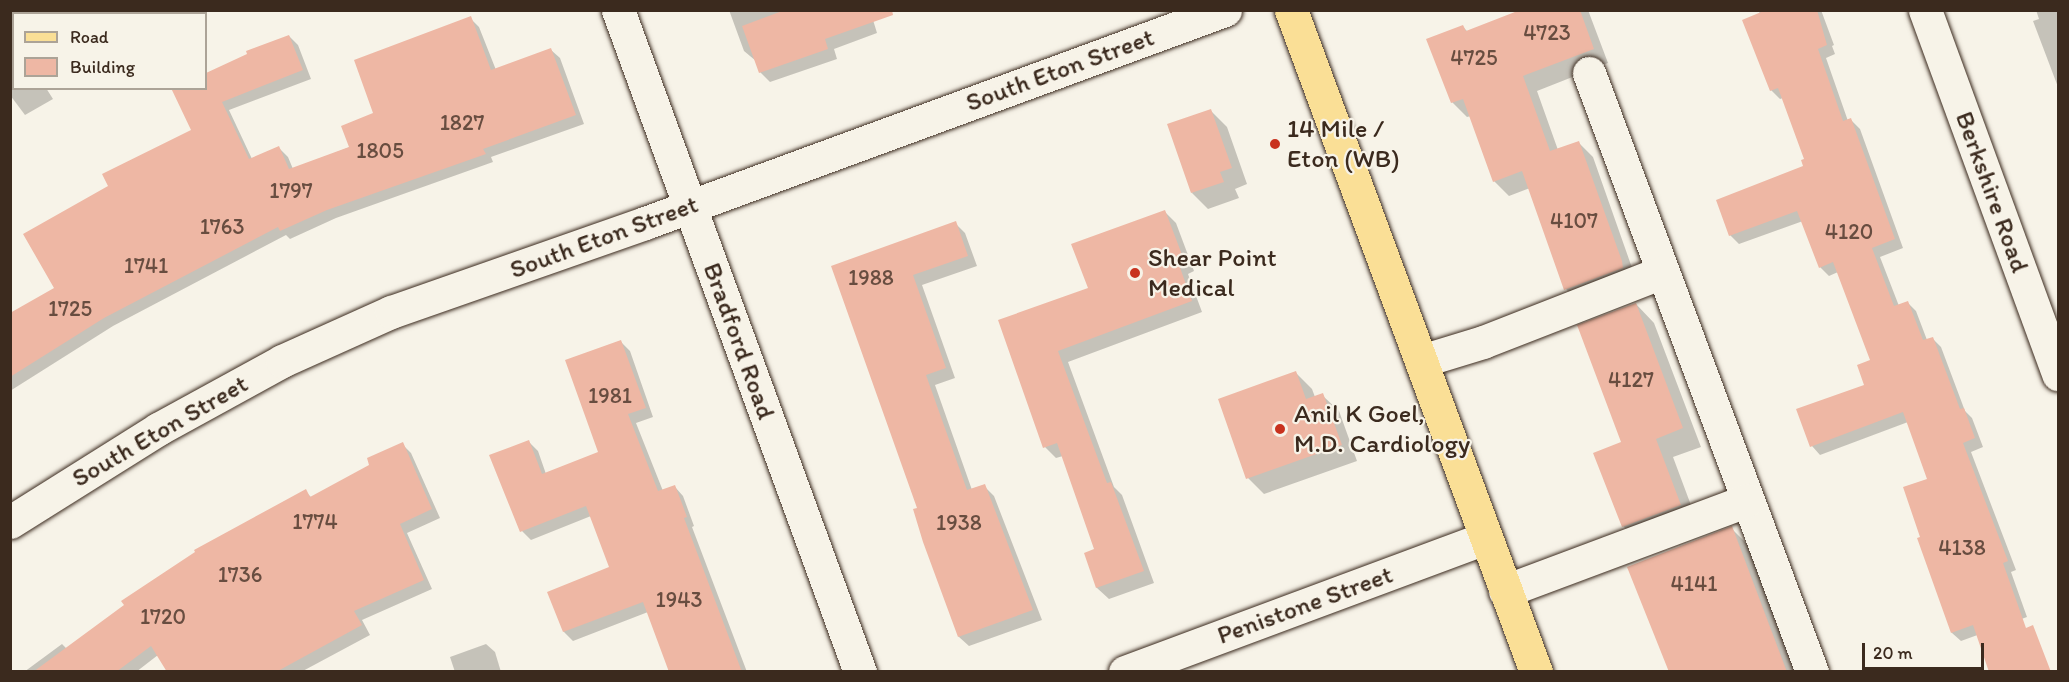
<!DOCTYPE html>
<style>
body{margin:0}
#map{position:relative;width:2069px;height:682px;overflow:hidden;background:#f7f3e8;font-family:Itim,sans-serif}
div>[style]{position:absolute}
[style*='--x']{left:calc(var(--x)*1px);top:calc(var(--y)*1px);width:calc(var(--w)*1px);rotate:calc(var(--a)*1deg)}
.shadow>*{inset:0;background:#0003}
.building>*{inset:0;background:#eeb7a4}
.roads{filter:drop-shadow(0 0 2px #3b2a1e) drop-shadow(0 0 2px #3b2a1e)}
.minor>*{height:33px;margin:-16.5px;padding:0 16.5px;transform-origin:16.5px;border-radius:16.5px;background:#f7f3e8}
.major>*{height:33px;margin:-16.5px;padding:0 16.5px;transform-origin:16.5px;border-radius:16.5px;background:#fadf96}
.dots>*{width:16px;height:16px;translate:-50% -50%;box-sizing:border-box;border:3px solid #f7f3e8;border-radius:50%}
span{translate:-50% -50%;white-space:nowrap;text-align:center;line-height:1.15;-webkit-text-stroke:4.5px #f7f3e8;paint-order:stroke}
.number-label{font-size:22px;color:#684d40}
.number-label span{-webkit-text-stroke-width:0}
.street-label{font-size:26px;color:#3b2a1e}
.poi-label{font-size:26px;color:#3b2a1e}
.left{translate:0 -50%;text-align:left}
.frame{position:absolute;inset:0;border:12px solid #3b2a1e;pointer-events:none}
.legend{position:absolute;left:12px;top:12px;width:195px;height:78px;box-sizing:border-box;background:#f7f3e8;border:2px solid #aca397;margin:0;padding:8px 10px;list-style:none;font-size:18px;color:#3b2a1e}
.legend li{display:flex;align-items:center;gap:12px;height:30px}
.legend b{width:30px;border:2px solid #aca397}
.scale{position:absolute;left:1862px;top:643px;width:122px;height:27px;box-sizing:border-box;border:3px solid #3b2a1e;border-top:0;padding-left:8px;font-size:18px;line-height:21px;white-space:nowrap;color:#3b2a1e;-webkit-text-stroke:4px #f7f3e8;paint-order:stroke}
</style>
<div id="map">
<div class="shadow">
<div style="clip-path:polygon(10px 10px,189px 10px,182px 14px,14px 14px,14px 88px,46px 88px,53px 99px,25px 115px,10px 95px)"></div>
<div style="clip-path:polygon(729px 10px,870px 10px,877px 33px,834px 49px,837px 59px,770px 82px,760px 72px,756px 61px,744px 51px)"></div>
<div style="clip-path:polygon(1524px 10px,1588px 10px,1608px 63px,1537px 91px,1558px 150px,1578px 142px,1593px 157px,1637px 282px,1580px 304px,1566px 289px,1530px 188px,1509px 196px,1494px 181px,1471px 116px,1467px 117px,1452px 102px,1463px 27px,1468px 32px)"></div>
<div style="clip-path:polygon(1759px 10px,1821px 10px,1834px 45px,1832px 46px,1835px 54px,1826px 58px,1848px 121px,1851px 120px,1860px 129px,1903px 248px,1880px 257px,1899px 306px,1907px 302px,1916px 311px,1927px 340px,1932px 338px,1941px 347px,1965px 411px,1972px 418px,1983px 447px,1971px 452px,2016px 570px,2011px 572px,2027px 617px,1961px 641px,1952px 633px,1922px 538px,1929px 479px,1908px 422px,1820px 455px,1812px 446px,1866px 385px,1872px 361px,1838px 272px,1829px 276px,1820px 267px,1803px 221px,1739px 244px,1730px 235px,1805px 167px,1806px 160px,1783px 98px,1780px 99px,1771px 90px)"></div>
<div style="clip-path:polygon(2036px 10px,2058px 10px,2058px 87px,2033px 21px,2039px 19px)"></div>
<div style="clip-path:polygon(470px 18px,479px 27px,496px 70px,551px 50px,560px 58px,584px 124px,491px 157px,493px 162px,336px 218px,290px 239px,286px 235px,113px 326px,10px 391px,10px 317px,56px 288px,110px 186px,193px 131px,206px 88px,206px 74px,289px 36px,298px 45px,311px 79px,229px 110px,252px 159px,279px 148px,288px 157px,293px 169px,350px 147px,375px 114px)"></div>
<div style="clip-path:polygon(1211px 111px,1227px 127px,1247px 184px,1235px 189px,1239px 198px,1208px 209px,1192px 193px)"></div>
<div style="clip-path:polygon(1165px 212px,1176px 223px,1194px 271px,1188px 274px,1202px 312px,1068px 362px,1114px 487px,1122px 495px,1154px 583px,1109px 599px,1097px 588px,1086px 553px,1096px 550px,1063px 456px,1056px 458px,1045px 447px,1000px 321px,1089px 289px)"></div>
<div style="clip-path:polygon(955px 223px,965px 233px,977px 266px,922px 285px,955px 378px,935px 385px,972px 490px,984px 486px,994px 496px,1042px 620px,969px 646px,959px 637px,919px 509px,833px 267px)"></div>
<div style="clip-path:polygon(1636px 304px,1654px 323px,1701px 447px,1673px 457px,1698px 524px,1642px 545px,1623px 526px,1623px 443px)"></div>
<div style="clip-path:polygon(621px 342px,630px 351px,653px 417px,636px 423px,663px 491px,675px 487px,683px 496px,694px 526px,692px 527px,747px 672px,677px 672px,648px 612px,573px 641px,564px 632px,549px 593px,611px 568px,591px 516px,531px 540px,522px 531px,529px 442px,538px 451px,546px 474px,600px 453px)"></div>
<div style="clip-path:polygon(1296px 373px,1312px 389px,1315px 397px,1322px 395px,1339px 411px,1357px 461px,1264px 494px,1248px 478px)"></div>
<div style="clip-path:polygon(402px 444px,411px 453px,440px 518px,407px 533px,432px 589px,362px 620px,370px 635px,301px 672px,242px 672px,158px 655px,136px 672px,24px 672px,62px 644px,67px 649px,305px 491px,312px 498px,371px 466px)"></div>
<div style="clip-path:polygon(1731px 528px,1749px 546px,1797px 672px,1669px 672px)"></div>
<div style="clip-path:polygon(486px 644px,495px 652px,501px 672px,455px 672px,450px 657px)"></div>
</div>
<div class="building">
<div style="clip-path:polygon(785px 10px,892px 10px,893px 15px,825px 39px,828px 49px,759px 73px,742px 26px)"></div>
<div style="clip-path:polygon(1520px 10px,1580px 10px,1594px 49px,1523px 76px,1550px 151px,1579px 141px,1622px 261px,1623px 268px,1564px 290px,1522px 171px,1493px 182px,1463px 99px,1451px 103px,1426px 39px,1463px 25px,1466px 31px)"></div>
<div style="clip-path:polygon(1766px 10px,1817px 10px,1827px 45px,1818px 49px,1843px 121px,1851px 118px,1895px 239px,1872px 248px,1894px 306px,1908px 301px,1923px 340px,1933px 337px,1960px 409px,1964px 408px,1975px 438px,1963px 443px,2008px 561px,2003px 563px,2026px 628px,2033px 625px,2051px 672px,1989px 672px,1973px 625px,1951px 633px,1917px 538px,1920px 537px,1903px 487px,1927px 479px,1903px 412px,1810px 447px,1796px 409px,1864px 385px,1857px 365px,1870px 360px,1833px 262px,1819px 268px,1797px 211px,1729px 236px,1716px 200px,1803px 166px,1801px 160px,1804px 159px,1778px 88px,1770px 91px,1742px 20px)"></div>
<div style="clip-path:polygon(471px 16px,491px 70px,551px 48px,576px 115px,483px 149px,486px 154px,327px 210px,280px 231px,278px 227px,104px 318px,10px 377px,10px 313px,54px 288px,23px 234px,108px 186px,102px 174px,191px 130px,171px 88px,206px 88px,206px 73px,247px 54px,246px 51px,289px 35px,303px 70px,222px 102px,249px 159px,279px 146px,289px 169px,349px 147px,341px 126px,373px 113px,354px 60px)"></div>
<div style="clip-path:polygon(1211px 109px,1232px 168px,1220px 172px,1224px 182px,1191px 193px,1167px 124px)"></div>
<div style="clip-path:polygon(1165px 210px,1184px 260px,1178px 262px,1192px 301px,1058px 351px,1107px 483px,1111px 482px,1144px 571px,1096px 588px,1084px 553px,1094px 549px,1057px 443px,1043px 448px,998px 320px,1088px 288px,1071px 244px)"></div>
<div style="clip-path:polygon(956px 221px,968px 256px,913px 275px,946px 368px,926px 375px,967px 490px,985px 484px,1033px 610px,958px 637px,923px 542px,913px 509px,917px 508px,831px 266px)"></div>
<div style="clip-path:polygon(1636px 303px,1683px 428px,1656px 439px,1681px 505px,1622px 527px,1593px 453px,1621px 442px,1577px 325px)"></div>
<div style="clip-path:polygon(621px 340px,646px 408px,628px 414px,658px 491px,675px 485px,687px 517px,684px 518px,742px 672px,669px 672px,643px 602px,563px 632px,547px 592px,609px 567px,586px 506px,520px 532px,489px 455px,529px 440px,542px 474px,598px 452px,565px 360px)"></div>
<div style="clip-path:polygon(1296px 371px,1306px 399px,1323px 393px,1342px 445px,1246px 479px,1218px 399px)"></div>
<div style="clip-path:polygon(403px 442px,432px 509px,400px 524px,424px 580px,354px 611px,362px 625px,276px 672px,167px 672px,151px 646px,116px 672px,33px 672px,124px 605px,121px 601px,195px 552px,194px 550px,306px 489px,310px 497px,369px 465px,367px 458px)"></div>
<div style="clip-path:polygon(1732px 526px,1787px 672px,1669px 672px,1627px 567px)"></div>
</div>
<div class="roads">
<div class="minor">
<div style="--x:618;--y:10;--w:705;--a:69.92"></div>
<div style="--x:1925;--y:10;--w:388;--a:69.9"></div>
<div style="--x:1589;--y:73;--w:639;--a:69.58"></div>
<div style="--x:1421;--y:361;--w:65;--a:-17"></div>
<div style="--x:1483;--y:342;--w:193;--a:-21.3"></div>
<div style="--x:10;--y:522;--w:175;--a:-32.1"></div>
<div style="--x:158;--y:429;--w:141;--a:-28.7"></div>
<div style="--x:282;--y:361;--w:120;--a:-24.2"></div>
<div style="--x:391;--y:312;--w:269;--a:-19.3"></div>
<div style="--x:645;--y:223;--w:618;--a:-20.17"></div>
<div style="--x:1505;--y:591;--w:259;--a:-20.5"></div>
<div style="--x:1125;--y:672;--w:384;--a:-20.4"></div>
</div>
<div class="major">
<div style="--x:1291;--y:10;--w:706;--a:69.69"></div>
</div>
</div>
<div class="dots">
<div style="left:1275px;top:144px;background:#c8321e"></div>
<div style="left:1135px;top:273px;background:#c8321e"></div>
<div style="left:1280px;top:429px;background:#c8321e"></div>
</div>
<div class="number-label">
<span style="left:1547px;top:33px">4723</span>
<span style="left:1474px;top:58px">4725</span>
<span style="left:462px;top:123px">1827</span>
<span style="left:380px;top:151px">1805</span>
<span style="left:291px;top:191px">1797</span>
<span style="left:1574px;top:221px">4107</span>
<span style="left:222px;top:227px">1763</span>
<span style="left:1849px;top:232px">4120</span>
<span style="left:146px;top:266px">1741</span>
<span style="left:871px;top:278px">1988</span>
<span style="left:70px;top:309px">1725</span>
<span style="left:1631px;top:380px">4127</span>
<span style="left:610px;top:396px">1981</span>
<span style="left:315px;top:522px">1774</span>
<span style="left:959px;top:523px">1938</span>
<span style="left:1962px;top:548px">4138</span>
<span style="left:240px;top:575px">1736</span>
<span style="left:1694px;top:584px">4141</span>
<span style="left:679px;top:600px">1943</span>
<span style="left:163px;top:617px">1720</span>
</div>
<div class="street-label">
<span style="left:1060px;top:70px;rotate:-20deg">South Eton Street</span>
<span style="left:1992px;top:192px;rotate:70deg">Berkshire Road</span>
<span style="left:604px;top:237px;rotate:-20deg">South Eton Street</span>
<span style="left:739px;top:341px;rotate:70deg">Bradford Road</span>
<span style="left:160px;top:431px;rotate:-30deg">South Eton Street</span>
<span style="left:1305px;top:605px;rotate:-20deg">Penistone Street</span>
</div>
<div class="poi-label">
<span class="left" style="left:1287px;top:144px">14 Mile /<br>Eton (WB)</span>
<span class="left" style="left:1148px;top:273px">Shear Point<br>Medical</span>
<span class="left" style="left:1294px;top:429px">Anil K Goel,<br>M.D. Cardiology</span>
</div>
<div class="frame"></div>
<ul class="legend">
<li><b style="height:8px;background:#fadf96"></b>Road</li>
<li><b style="height:16px;background:#eeb7a4"></b>Building</li>
</ul>
<div class="scale">20 m</div>
</div>
